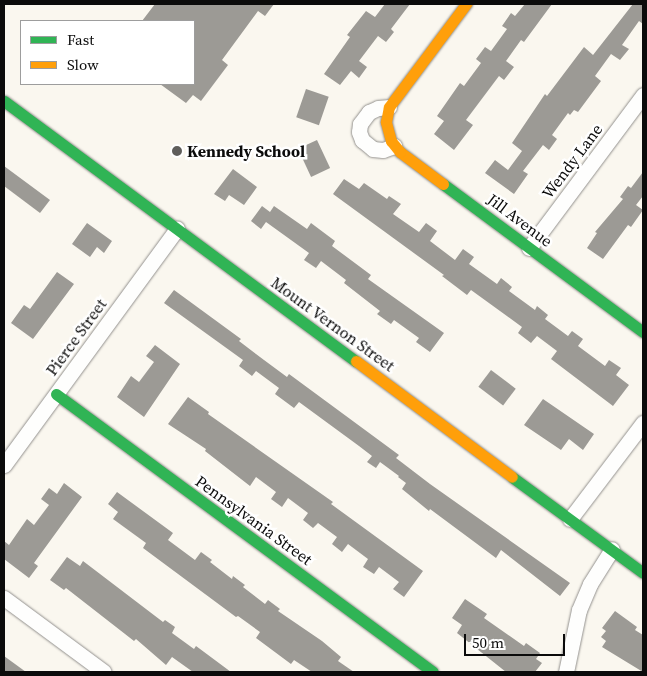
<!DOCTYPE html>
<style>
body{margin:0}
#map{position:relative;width:647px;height:676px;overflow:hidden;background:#faf7ef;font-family:"Source Serif 4",serif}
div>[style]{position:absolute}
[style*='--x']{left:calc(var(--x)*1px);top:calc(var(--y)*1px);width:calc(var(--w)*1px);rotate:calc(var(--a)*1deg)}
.building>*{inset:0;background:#9c9a95;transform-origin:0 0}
.roads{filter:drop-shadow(0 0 1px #93918e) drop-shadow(0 0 1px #93918e)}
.street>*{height:15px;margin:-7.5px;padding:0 7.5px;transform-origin:7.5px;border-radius:7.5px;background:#fefefd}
.fast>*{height:11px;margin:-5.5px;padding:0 5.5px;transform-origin:5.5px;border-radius:5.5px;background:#30b455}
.slow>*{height:11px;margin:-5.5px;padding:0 5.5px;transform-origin:5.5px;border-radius:5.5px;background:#ff9f0a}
.dots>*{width:14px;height:14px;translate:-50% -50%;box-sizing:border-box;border:2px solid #fff;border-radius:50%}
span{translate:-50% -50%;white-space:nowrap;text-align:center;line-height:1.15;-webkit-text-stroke:5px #fff;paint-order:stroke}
.poi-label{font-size:16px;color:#0b0b0b;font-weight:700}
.left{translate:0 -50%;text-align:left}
.street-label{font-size:16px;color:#0b0b0b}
.frame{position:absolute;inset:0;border:5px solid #0b0b0b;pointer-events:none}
.legend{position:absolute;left:20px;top:20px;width:175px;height:65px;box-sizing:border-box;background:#fff;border:1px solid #9d9d9d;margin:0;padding:6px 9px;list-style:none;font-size:15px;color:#0b0b0b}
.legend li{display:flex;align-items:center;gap:10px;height:25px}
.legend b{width:25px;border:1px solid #9d9d9d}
.scale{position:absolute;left:464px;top:634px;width:101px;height:22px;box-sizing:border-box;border:2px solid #0b0b0b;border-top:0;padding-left:6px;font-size:15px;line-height:18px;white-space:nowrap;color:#0b0b0b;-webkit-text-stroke:4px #fff;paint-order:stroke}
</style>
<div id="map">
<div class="building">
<div style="clip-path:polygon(155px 4px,274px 4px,265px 16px,258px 11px,222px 60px,228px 65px,201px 101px,193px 95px,186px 103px,160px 84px,194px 84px,194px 21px,142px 21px)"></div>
<div style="clip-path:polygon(385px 4px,410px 4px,391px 29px,394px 32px,386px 42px,378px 36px,359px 61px,367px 67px,359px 78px,351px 71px,340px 85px,324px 74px,350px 37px,347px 35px,366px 11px,375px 17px)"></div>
<div style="clip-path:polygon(525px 4px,552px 4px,524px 42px,521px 40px,506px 61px,514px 67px,504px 80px,499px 76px,466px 120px,473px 125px,454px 150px,434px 134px,444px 121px,437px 116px,460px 83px,464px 86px,481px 63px,476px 59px,485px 47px,491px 51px,507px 29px,502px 26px,511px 13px,515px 16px)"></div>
<div style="clip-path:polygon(633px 4px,643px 4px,643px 24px,639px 21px,622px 45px,629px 49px,620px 60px,611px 54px,595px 76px,601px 81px,578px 112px,574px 110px,570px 115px,568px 113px,552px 135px,557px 139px,549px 150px,543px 145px,523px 171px,528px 174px,514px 194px,485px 173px,495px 160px,508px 170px,522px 151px,512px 143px,545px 94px,547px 96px,584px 47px,593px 55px)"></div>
<div style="left:306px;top:89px;width:24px;height:30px;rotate:19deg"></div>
<div style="left:317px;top:140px;width:31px;height:21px;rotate:65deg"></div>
<div style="clip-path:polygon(4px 166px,50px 200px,40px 213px,4px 186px)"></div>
<div style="clip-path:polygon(233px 169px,257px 187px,244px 205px,229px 195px,225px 201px,214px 194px)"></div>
<div style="clip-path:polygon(643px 172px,643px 196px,636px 205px,643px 210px,631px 227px,628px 225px,603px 259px,587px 248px,597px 233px,595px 232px,623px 199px,620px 197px,628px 186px,631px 188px)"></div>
<div style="clip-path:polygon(344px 179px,359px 189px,364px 183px,387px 199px,389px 196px,401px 204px,393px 214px,419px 232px,426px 223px,437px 231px,430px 241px,455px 260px,463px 249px,474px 257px,469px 264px,497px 284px,501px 278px,512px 287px,509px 291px,535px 310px,537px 306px,548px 315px,545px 319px,568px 336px,572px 331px,583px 339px,578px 346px,605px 366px,609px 360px,621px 368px,616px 375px,629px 385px,613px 406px,551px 359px,557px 351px,537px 336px,531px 343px,518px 333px,522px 327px,471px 290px,467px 295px,442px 276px,444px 275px,333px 194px)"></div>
<div style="clip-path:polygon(262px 206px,270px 212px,274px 206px,307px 229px,311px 223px,335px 241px,332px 246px,371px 275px,368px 279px,444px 333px,430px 352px,416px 342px,419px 338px,394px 320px,391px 324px,377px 314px,380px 311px,344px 283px,346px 280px,321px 261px,316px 268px,304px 260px,309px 253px,266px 222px,261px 229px,251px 221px)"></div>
<div style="clip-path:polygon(87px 223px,112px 241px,104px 253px,97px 247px,90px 257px,72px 244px)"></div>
<div style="clip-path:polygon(57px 272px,74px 284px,33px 339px,11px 323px,24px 305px,30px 309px)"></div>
<div style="clip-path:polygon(174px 290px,241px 339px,239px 341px,264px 360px,287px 377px,289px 374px,399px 455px,396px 458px,430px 484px,570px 583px,560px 596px,501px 550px,496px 558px,430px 509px,429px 511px,402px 489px,406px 483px,398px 477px,399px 476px,380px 462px,376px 468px,367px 462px,372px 456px,359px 446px,299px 402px,294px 408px,275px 394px,279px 388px,256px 371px,252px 376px,239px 366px,243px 360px,164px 303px)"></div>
<div style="clip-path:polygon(155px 345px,180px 364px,144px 417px,117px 397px,131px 376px,139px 382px,154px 362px,146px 356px)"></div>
<div style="left:491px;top:370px;width:31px;height:21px;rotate:37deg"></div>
<div style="clip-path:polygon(188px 397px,209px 412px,208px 414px,333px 502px,331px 504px,423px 571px,404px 597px,393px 589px,399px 582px,379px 567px,374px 574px,363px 567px,368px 559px,348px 544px,342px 552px,332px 544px,337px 537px,318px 523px,313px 528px,303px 520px,308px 513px,288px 498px,282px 507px,271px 499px,276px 492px,256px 477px,250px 486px,205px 451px,206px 449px,168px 424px)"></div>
<div style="clip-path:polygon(543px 399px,594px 434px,583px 450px,569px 439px,561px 450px,524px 425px)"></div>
<div style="clip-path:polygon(64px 483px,82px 497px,34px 563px,38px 566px,29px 578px,4px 559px,4px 541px,9px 545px,27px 519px,34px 525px,49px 505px,41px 499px,49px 488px,57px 494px)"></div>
<div style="clip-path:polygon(117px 492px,173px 533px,168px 540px,195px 560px,201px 552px,212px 560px,210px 562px,232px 579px,233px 576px,245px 585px,243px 587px,265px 604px,268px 600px,280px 609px,278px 611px,322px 641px,341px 657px,338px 661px,354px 672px,312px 672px,294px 660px,291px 664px,256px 638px,260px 632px,238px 616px,236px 617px,143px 548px,146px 543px,113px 519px,118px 512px,108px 504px)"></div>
<div style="clip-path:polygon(67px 557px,80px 566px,83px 561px,163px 622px,165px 620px,175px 627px,172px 633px,194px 649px,196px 646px,231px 672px,193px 672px,172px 657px,166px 665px,136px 639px,134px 641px,66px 588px,64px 590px,50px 580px)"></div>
<div style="clip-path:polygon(465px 599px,487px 614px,484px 618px,524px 646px,526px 643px,540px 653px,536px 659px,542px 663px,535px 672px,506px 672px,457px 633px,462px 625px,452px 618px)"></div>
<div style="clip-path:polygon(615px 611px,637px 627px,635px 630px,643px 635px,643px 672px,602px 647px,606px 641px,601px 637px,606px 631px,602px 628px)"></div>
<div style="clip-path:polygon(4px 656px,26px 672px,4px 672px)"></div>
</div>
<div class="roads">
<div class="street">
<div style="--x:389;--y:107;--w:11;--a:175"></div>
<div style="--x:378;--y:108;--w:10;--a:156"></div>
<div style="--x:369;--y:112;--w:15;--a:127"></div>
<div style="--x:360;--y:124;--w:8;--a:97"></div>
<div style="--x:359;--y:132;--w:9;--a:69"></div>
<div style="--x:362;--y:140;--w:14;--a:39"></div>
<div style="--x:373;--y:149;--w:10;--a:6"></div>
<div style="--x:383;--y:150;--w:12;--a:-20"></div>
<div style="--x:529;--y:248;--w:191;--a:-53.3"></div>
<div style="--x:4;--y:465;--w:293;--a:-53.8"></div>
<div style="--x:570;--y:519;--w:121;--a:-52.8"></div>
<div style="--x:4;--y:598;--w:124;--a:36.5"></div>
<div style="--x:566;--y:672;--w:63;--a:-78.2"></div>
<div style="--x:579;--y:610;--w:28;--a:-67"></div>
<div style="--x:590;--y:584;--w:41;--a:-57.8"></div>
</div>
<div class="fast">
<div style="--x:4;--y:101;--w:438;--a:36.5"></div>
<div style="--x:443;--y:184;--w:249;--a:36.5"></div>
<div style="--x:56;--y:394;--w:468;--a:36.4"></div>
<div style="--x:512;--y:477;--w:162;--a:36.2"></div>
</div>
<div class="slow">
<div style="--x:443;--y:184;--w:54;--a:-143.3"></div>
<div style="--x:400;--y:152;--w:14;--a:-129"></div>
<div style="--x:391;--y:141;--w:20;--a:-105"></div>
<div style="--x:386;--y:122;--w:15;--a:-79"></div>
<div style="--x:389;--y:107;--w:129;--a:-53.2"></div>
<div style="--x:356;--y:361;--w:194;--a:36.6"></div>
</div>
</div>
<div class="dots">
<div style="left:177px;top:151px;background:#5f5e5b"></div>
</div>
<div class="poi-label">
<span class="left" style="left:187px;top:151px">Kennedy School</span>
</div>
<div class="street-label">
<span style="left:572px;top:161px;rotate:-53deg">Wendy Lane</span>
<span style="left:520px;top:220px;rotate:37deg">Jill Avenue</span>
<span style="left:333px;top:324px;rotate:36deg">Mount Vernon Street</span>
<span style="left:76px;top:337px;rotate:-54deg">Pierce Street</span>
<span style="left:254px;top:520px;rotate:36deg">Pennsylvania Street</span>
</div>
<div class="frame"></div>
<ul class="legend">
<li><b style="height:6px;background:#30b455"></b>Fast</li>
<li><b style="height:6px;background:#ff9f0a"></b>Slow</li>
</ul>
<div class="scale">50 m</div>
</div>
